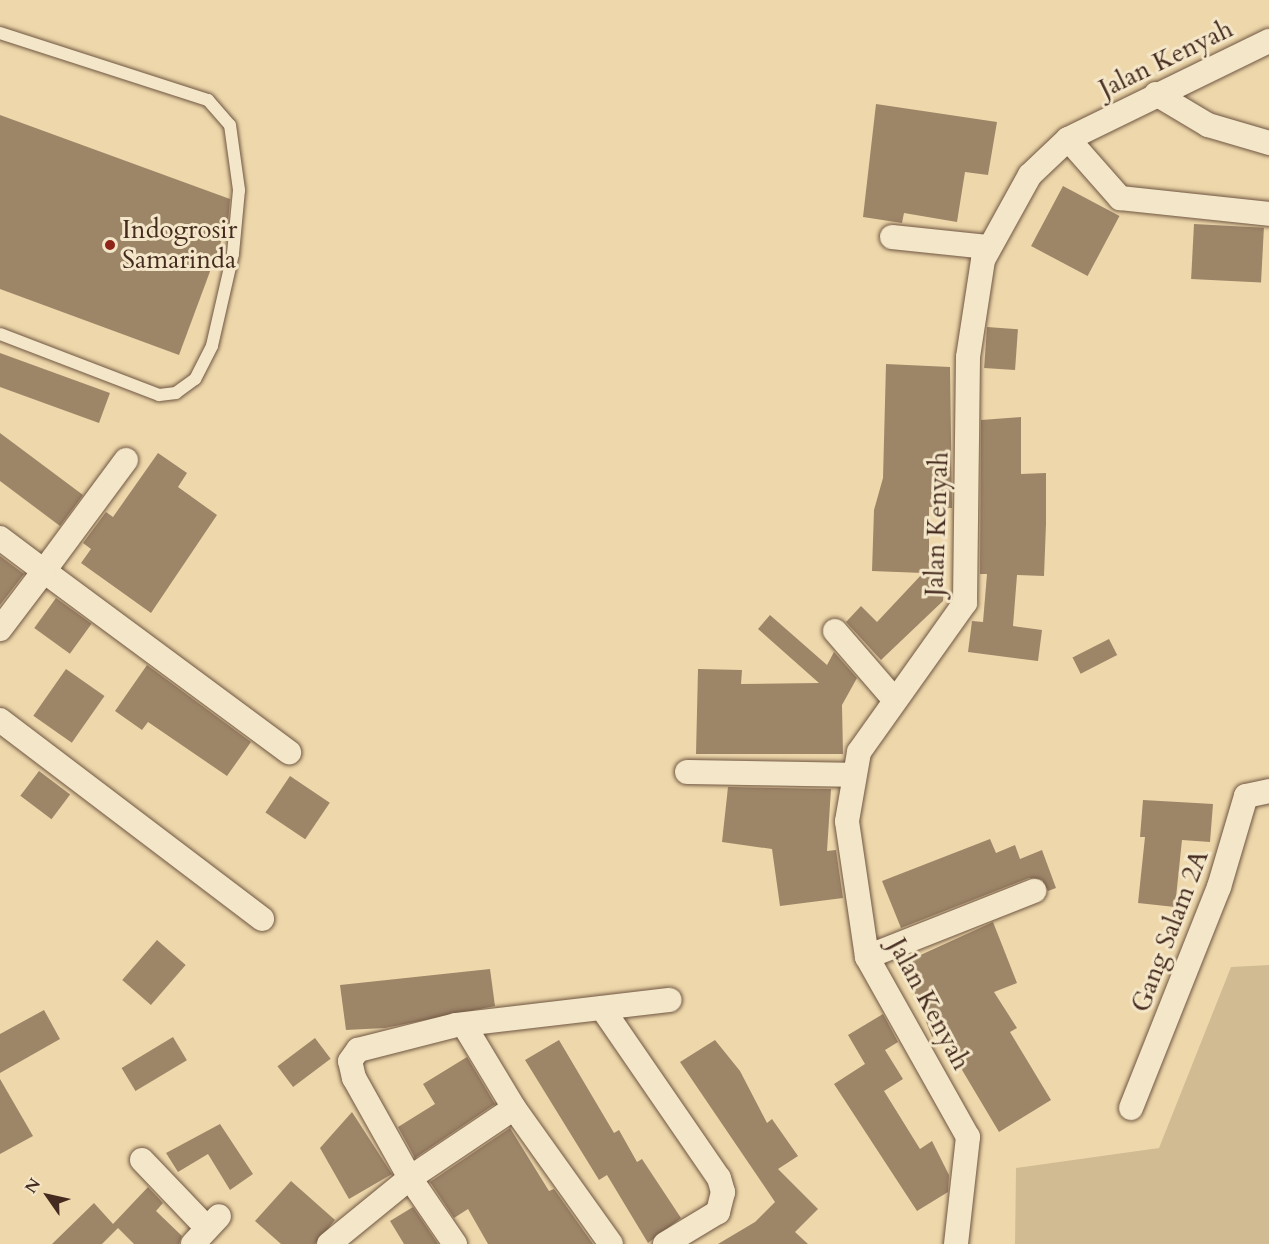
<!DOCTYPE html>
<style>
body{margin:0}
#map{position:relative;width:1269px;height:1244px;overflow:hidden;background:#eed8ab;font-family:Cardo,serif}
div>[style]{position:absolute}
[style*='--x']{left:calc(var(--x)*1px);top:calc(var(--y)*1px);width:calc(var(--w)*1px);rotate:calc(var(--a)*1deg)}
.green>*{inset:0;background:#d1bb93}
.building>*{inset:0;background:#9d8568;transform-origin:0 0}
.roads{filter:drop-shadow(0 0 2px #6f5642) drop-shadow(0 0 2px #6f5642)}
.lane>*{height:12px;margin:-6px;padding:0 6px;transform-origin:6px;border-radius:6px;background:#f4e6c8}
.street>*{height:24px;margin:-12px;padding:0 12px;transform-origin:12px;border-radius:12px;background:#f4e6c8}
.dots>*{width:16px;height:16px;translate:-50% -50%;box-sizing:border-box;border:3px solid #f4e6c8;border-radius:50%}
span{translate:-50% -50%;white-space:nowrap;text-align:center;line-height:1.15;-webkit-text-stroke:6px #f4e6c8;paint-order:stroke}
.street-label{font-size:26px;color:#452b1f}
.poi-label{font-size:26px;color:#452b1f}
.left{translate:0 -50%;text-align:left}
.north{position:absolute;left:18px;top:1166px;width:60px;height:60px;-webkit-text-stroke:4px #f4e6c8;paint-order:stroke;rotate:304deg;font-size:16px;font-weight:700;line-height:24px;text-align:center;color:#452b1f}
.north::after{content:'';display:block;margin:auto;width:21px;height:27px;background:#452b1f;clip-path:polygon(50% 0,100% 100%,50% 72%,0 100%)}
</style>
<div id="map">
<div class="green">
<div style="clip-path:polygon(1269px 965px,1269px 1244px,1015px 1244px,1016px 1168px,1159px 1148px,1231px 967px)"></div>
</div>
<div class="building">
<div style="clip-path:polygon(876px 104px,997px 122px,988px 175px,965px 172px,957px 222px,904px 213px,902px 223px,863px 217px)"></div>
<div style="clip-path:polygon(0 115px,230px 199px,228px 223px,179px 355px,0 289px)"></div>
<div style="left:1063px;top:186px;width:64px;height:68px;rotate:28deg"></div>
<div style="left:1194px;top:224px;width:70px;height:55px;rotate:3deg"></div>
<div style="left:987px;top:327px;width:31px;height:41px;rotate:4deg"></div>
<div style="left:0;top:353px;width:117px;height:32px;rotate:20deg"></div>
<div style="clip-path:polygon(886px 364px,950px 367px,952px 508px,929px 507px,929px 570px,945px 571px,943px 601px,881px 660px,846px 622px,861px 606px,877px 622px,923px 573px,872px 571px,874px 510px,883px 478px)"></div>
<div style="clip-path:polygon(1021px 417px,1021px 474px,1046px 473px,1046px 524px,1044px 576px,1017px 575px,1013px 626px,1042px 630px,1038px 661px,968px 652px,972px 621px,983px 622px,987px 574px,980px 574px,981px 420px)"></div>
<div style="clip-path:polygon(0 433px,83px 495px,60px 526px,0 481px)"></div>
<div style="clip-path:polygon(158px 453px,187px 473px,178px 487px,217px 515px,151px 613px,81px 563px,91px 549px,83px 543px,106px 512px,113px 517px)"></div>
<div style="clip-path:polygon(0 556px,24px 574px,0 605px)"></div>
<div style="left:56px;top:598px;width:44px;height:37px;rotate:36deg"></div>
<div style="clip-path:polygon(770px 615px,827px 665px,834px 652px,857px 678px,842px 705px,843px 754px,696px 754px,698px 669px,742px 670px,741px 684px,819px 683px,758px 629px)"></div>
<div style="left:1109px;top:639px;width:18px;height:41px;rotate:63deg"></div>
<div style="clip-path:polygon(147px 665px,251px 742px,227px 776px,148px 722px,142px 730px,115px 711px)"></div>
<div style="left:66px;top:669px;width:47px;height:57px;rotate:35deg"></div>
<div style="left:39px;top:771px;width:39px;height:31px;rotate:37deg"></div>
<div style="left:290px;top:776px;width:48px;height:44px;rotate:34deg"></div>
<div style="clip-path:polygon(728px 787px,831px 789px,827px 851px,836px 850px,843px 898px,780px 906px,772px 849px,722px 842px)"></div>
<div style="clip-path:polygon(1143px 800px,1213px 804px,1210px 842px,1182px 840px,1175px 907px,1138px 903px,1145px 837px,1140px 837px)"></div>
<div style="clip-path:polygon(990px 839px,996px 853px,1015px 845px,1020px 859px,1042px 850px,1056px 888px,1048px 891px,1042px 880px,1029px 878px,901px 928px,882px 881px)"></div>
<div style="clip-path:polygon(993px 922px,1017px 983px,994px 992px,1017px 1028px,1010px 1032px,1051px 1100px,999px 1132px,940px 1033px,932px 1037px,903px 963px)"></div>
<div style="left:157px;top:940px;width:38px;height:53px;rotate:41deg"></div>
<div style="clip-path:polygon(490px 969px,495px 1006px,385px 1028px,346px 1030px,340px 985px)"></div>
<div style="clip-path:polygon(44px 1010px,60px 1039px,0 1073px,0 1034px)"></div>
<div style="clip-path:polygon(883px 1014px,898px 1042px,885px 1050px,903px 1079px,884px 1091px,920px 1149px,932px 1141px,949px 1175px,948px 1192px,917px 1211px,834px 1084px,865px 1064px,848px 1035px)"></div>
<div style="left:173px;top:1037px;width:27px;height:60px;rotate:59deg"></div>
<div style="left:315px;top:1038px;width:26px;height:47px;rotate:53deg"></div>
<div style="clip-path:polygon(559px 1040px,614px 1133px,619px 1130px,637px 1162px,642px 1159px,681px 1218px,648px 1243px,607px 1175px,599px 1180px,525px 1060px)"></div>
<div style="clip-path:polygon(715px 1040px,740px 1071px,767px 1123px,772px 1119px,798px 1156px,778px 1169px,818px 1209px,795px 1232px,808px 1244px,718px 1244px,755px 1222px,775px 1202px,680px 1062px)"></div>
<div style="clip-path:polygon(467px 1057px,495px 1104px,415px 1158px,398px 1127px,435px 1104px,423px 1084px)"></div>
<div style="clip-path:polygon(0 1079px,33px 1136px,0 1154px)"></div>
<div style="clip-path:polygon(352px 1112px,392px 1174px,349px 1199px,320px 1148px)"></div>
<div style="clip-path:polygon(220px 1124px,253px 1174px,230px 1190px,208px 1154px,178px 1172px,166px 1153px)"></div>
<div style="clip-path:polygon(510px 1128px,549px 1191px,554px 1189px,593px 1244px,488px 1244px,468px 1209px,454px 1218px,430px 1182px)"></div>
<div style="clip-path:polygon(291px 1181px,335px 1220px,315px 1244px,281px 1244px,255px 1221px)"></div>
<div style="clip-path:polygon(148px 1187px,163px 1203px,156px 1211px,182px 1236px,179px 1244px,134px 1244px,118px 1228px,102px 1244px,52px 1244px,94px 1203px,113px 1224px)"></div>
<div style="clip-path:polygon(413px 1207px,438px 1244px,404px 1244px,390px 1221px)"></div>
</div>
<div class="roads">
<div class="lane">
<div style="--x:0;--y:33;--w:219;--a:17.9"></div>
<div style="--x:208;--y:100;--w:33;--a:49"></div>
<div style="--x:230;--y:125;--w:66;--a:82.1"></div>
<div style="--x:239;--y:190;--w:64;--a:95.4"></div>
<div style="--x:233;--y:254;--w:94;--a:102.9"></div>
<div style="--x:212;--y:346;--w:37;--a:117"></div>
<div style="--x:195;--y:379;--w:24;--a:144"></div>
<div style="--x:176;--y:393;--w:17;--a:173"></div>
<div style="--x:159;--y:395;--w:170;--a:-159"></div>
</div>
<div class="street">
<div style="--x:1156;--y:94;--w:61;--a:30.8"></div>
<div style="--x:1208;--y:125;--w:64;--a:16.4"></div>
<div style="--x:1068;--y:139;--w:79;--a:48.6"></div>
<div style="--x:1120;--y:198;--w:150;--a:6.1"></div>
<div style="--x:892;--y:237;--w:96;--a:6"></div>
<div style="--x:126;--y:460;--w:138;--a:126.5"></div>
<div style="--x:44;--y:571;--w:305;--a:36.5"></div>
<div style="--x:0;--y:538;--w:55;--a:36.9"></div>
<div style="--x:44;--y:571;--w:73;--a:127.2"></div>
<div style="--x:835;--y:631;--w:89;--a:49.1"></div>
<div style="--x:0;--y:720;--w:329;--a:37.2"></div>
<div style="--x:687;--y:772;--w:164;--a:1"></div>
<div style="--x:867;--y:957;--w:180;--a:-21.6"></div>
<div style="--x:602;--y:1008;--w:206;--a:55.5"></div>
<div style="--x:719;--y:1178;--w:15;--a:74"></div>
<div style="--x:723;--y:1192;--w:21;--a:104"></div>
<div style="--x:718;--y:1212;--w:62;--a:148.9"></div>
<div style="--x:464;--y:1025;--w:97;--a:58.9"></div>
<div style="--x:514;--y:1108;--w:167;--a:54.5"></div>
<div style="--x:1131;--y:1108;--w:238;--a:-68.3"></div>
<div style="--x:1219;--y:887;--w:95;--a:-73.5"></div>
<div style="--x:1246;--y:796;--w:24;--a:-12"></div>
<div style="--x:142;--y:1160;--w:94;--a:46.3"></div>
<div style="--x:193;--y:1244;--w:38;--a:-47"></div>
<div style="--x:329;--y:1244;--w:104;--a:-39.2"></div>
<div style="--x:410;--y:1178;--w:115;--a:-119.2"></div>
<div style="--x:354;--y:1078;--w:17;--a:-103"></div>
<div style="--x:350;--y:1061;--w:14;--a:-54"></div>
<div style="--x:358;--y:1050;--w:101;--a:-14.3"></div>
<div style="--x:456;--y:1025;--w:215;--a:-6.7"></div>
<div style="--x:455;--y:1244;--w:80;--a:-124.3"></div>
<div style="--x:410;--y:1178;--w:125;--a:-33.9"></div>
<div style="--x:956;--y:1244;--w:108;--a:-83.6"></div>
<div style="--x:968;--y:1137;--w:206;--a:-119.3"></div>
<div style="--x:867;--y:957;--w:137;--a:-98.4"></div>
<div style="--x:847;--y:821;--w:70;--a:-80.1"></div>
<div style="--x:859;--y:752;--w:183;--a:-54.6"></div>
<div style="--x:965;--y:603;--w:246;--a:-89.3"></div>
<div style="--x:968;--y:357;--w:98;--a:-81.2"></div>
<div style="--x:983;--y:260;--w:97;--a:-61.1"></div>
<div style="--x:1030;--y:175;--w:52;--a:-43.5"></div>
<div style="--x:1068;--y:139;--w:224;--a:-26"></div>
</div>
</div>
<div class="dots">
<div style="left:110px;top:245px;background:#8f2418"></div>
</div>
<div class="street-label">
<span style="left:1166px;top:59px;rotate:-26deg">Jalan Kenyah</span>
<span style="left:937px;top:524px;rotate:-88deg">Jalan Kenyah</span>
<span style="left:1170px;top:931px;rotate:-69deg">Gang Salam 2A</span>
<span style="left:929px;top:1004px;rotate:62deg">Jalan Kenyah</span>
</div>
<div class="poi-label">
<span class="left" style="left:122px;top:245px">Indogrosir<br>Samarinda</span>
</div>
<div class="north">N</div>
</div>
